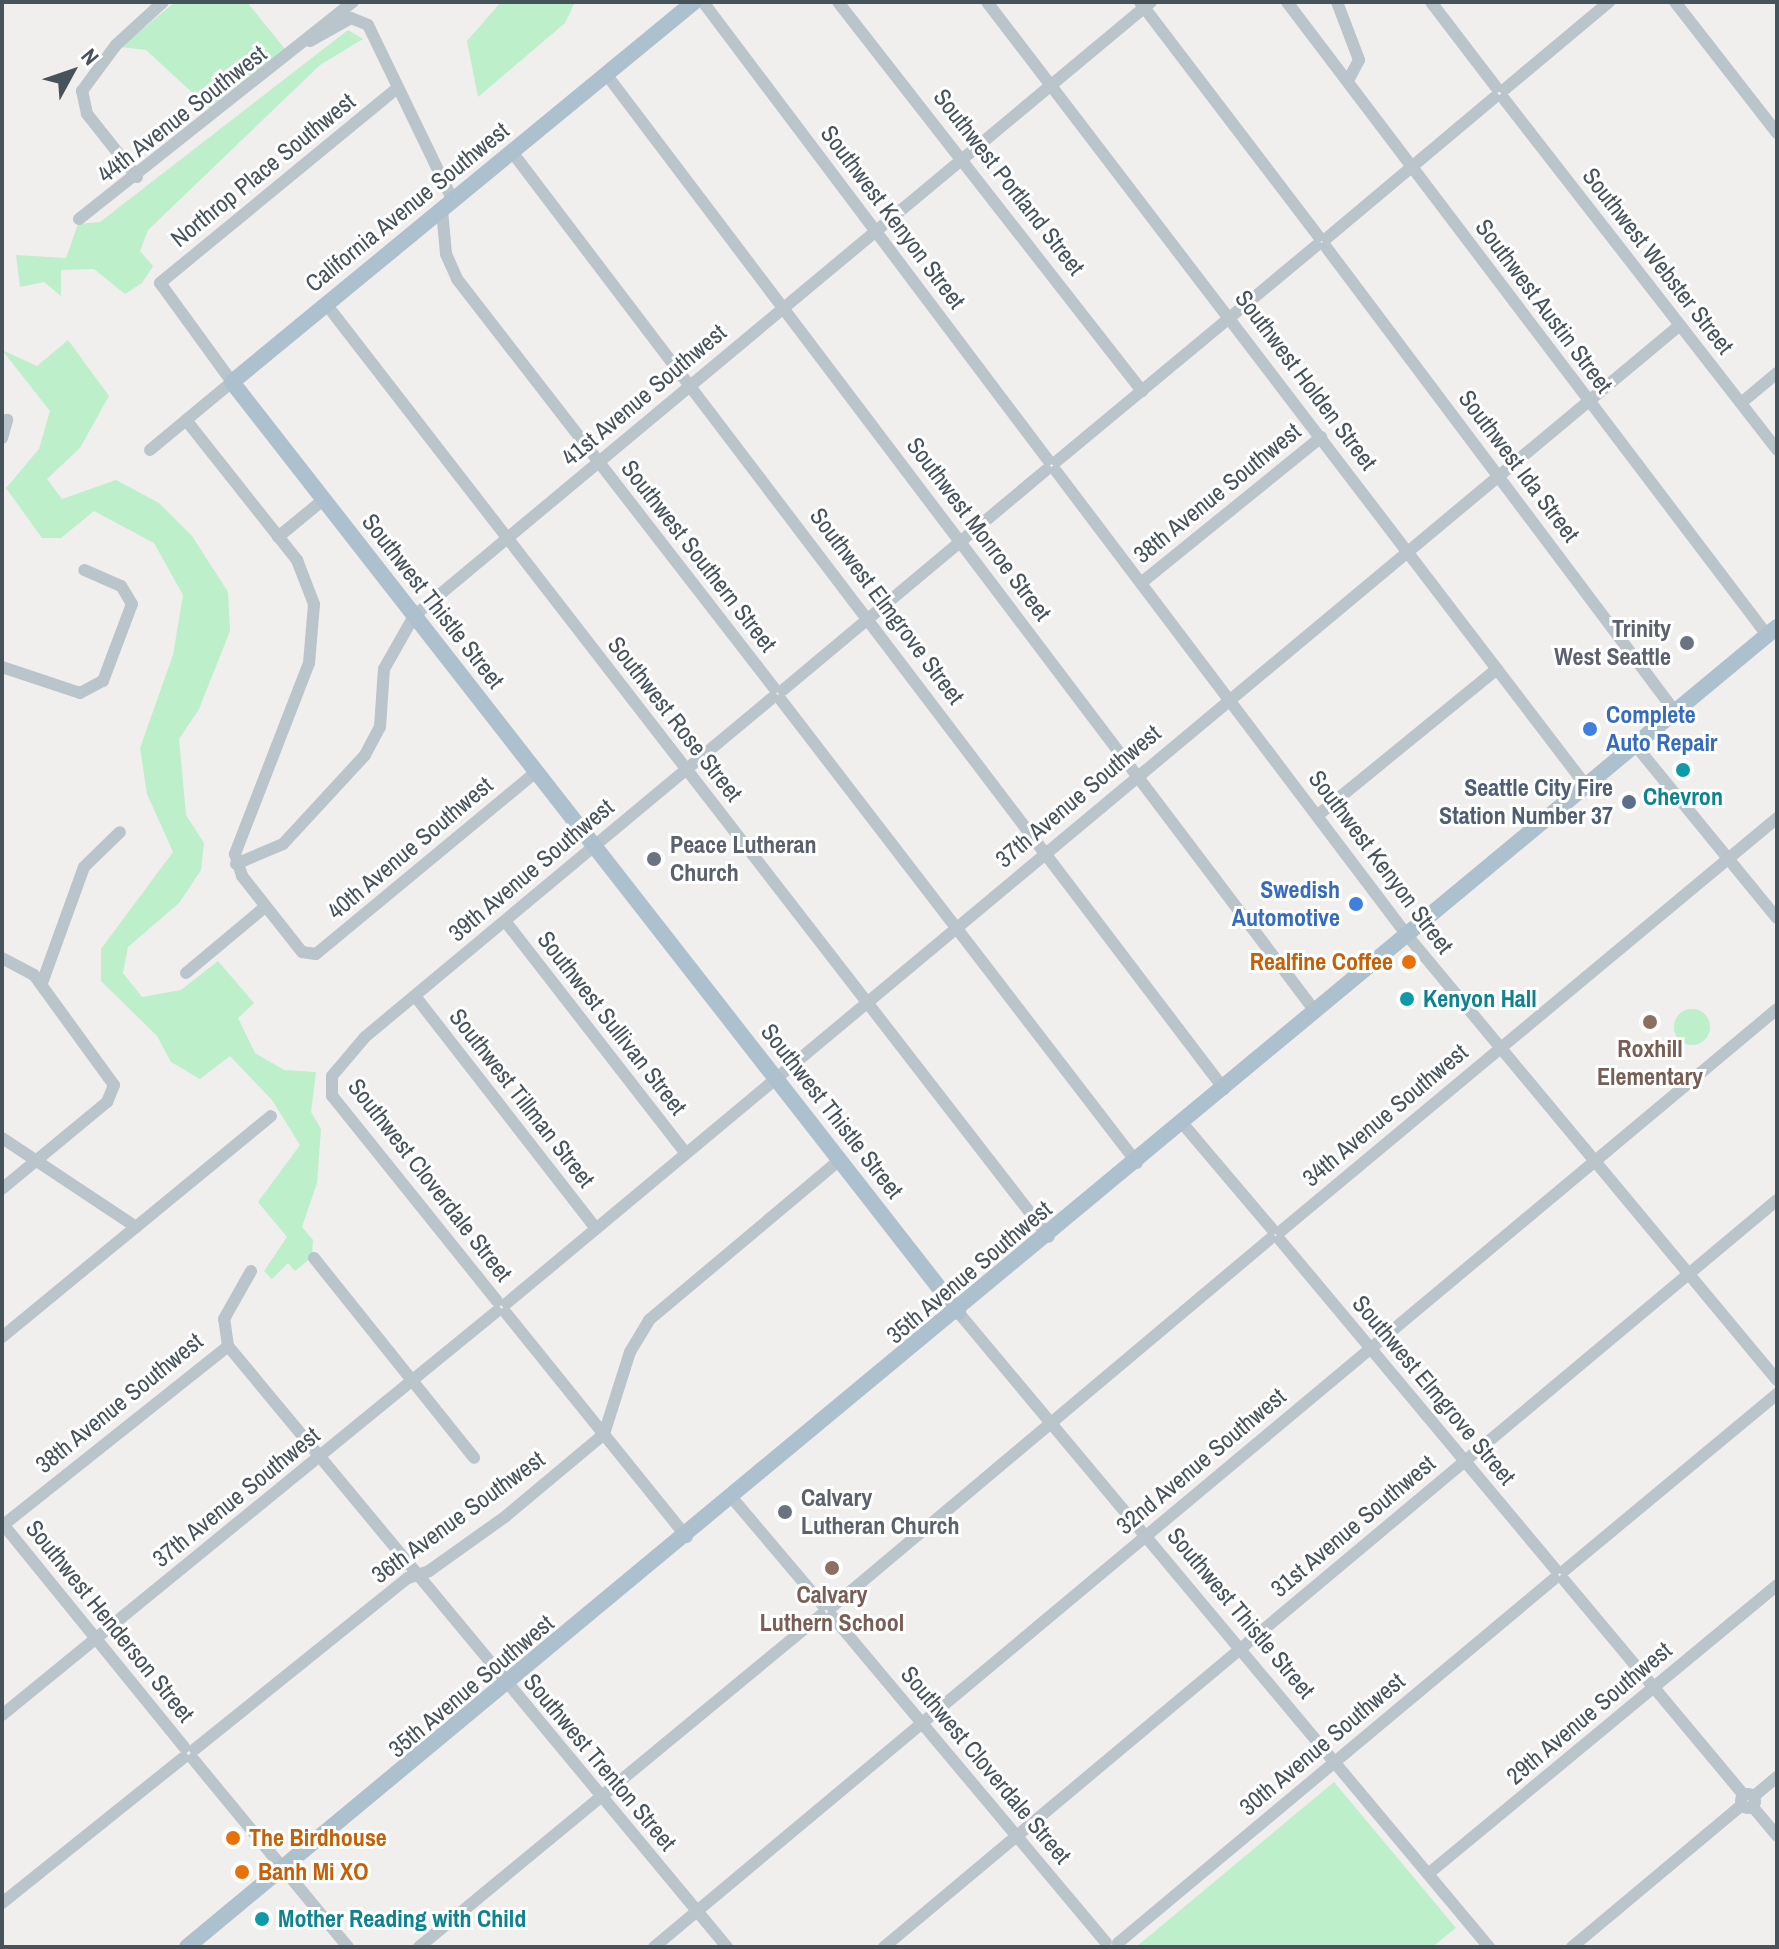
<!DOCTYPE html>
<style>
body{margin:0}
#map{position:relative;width:1779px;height:1949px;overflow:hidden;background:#f1eeee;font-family:"Archivo Narrow",sans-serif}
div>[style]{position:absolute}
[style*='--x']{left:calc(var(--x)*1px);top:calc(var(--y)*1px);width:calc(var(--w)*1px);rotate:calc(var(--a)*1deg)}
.green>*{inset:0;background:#bcefca}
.round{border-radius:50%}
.minor>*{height:12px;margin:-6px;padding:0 6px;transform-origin:6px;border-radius:6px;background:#b9c4cb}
.minor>.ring{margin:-6px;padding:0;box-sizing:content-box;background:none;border:12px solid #b9c4cb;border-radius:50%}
.major>*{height:16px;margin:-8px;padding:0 8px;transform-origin:8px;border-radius:8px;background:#adc0cd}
.dots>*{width:22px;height:22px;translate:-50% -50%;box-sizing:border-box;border:4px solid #fff;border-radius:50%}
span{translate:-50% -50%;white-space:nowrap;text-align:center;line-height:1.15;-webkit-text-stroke:6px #fff;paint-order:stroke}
.street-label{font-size:24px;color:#46535b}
.worship-label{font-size:24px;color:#5b616d;font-weight:700}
.right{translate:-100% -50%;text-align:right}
.left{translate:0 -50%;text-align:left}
.shop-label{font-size:24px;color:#366cbe;font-weight:700}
.service-label{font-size:24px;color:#4e5e75;font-weight:700}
.culture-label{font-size:24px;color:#0d838f;font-weight:700}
.food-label{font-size:24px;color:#c56008;font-weight:700}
.education-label{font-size:24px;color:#785e54;font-weight:700}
.frame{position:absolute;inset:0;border:4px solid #46535b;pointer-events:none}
.north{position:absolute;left:32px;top:32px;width:80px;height:80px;-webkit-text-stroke:6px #fff;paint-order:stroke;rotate:50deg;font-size:22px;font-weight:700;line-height:32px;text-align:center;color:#46535b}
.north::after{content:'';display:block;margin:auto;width:28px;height:36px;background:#46535b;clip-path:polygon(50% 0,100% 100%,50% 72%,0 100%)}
</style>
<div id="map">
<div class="green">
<div style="clip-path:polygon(175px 2px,247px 2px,285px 49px,209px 108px,146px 50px,121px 47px)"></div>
<div style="clip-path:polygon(501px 2px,575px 2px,565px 23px,478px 97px,467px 41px)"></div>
<div style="clip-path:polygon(348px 30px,363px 39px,320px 65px,148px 230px,140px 251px,153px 266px,142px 283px,125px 294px,94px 269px,61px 270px,61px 296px,44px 282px,20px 287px,16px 255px,66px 258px,78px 224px,100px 222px)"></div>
<div style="clip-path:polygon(68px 340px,109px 396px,80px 448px,47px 479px,62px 499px,116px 480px,159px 503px,192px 536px,228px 592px,230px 631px,199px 709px,179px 739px,186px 815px,204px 843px,201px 870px,179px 903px,128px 947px,123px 973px,142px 997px,181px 990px,218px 961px,254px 1003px,238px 1018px,255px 1053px,284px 1070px,316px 1072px,311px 1112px,321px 1129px,317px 1183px,302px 1227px,313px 1240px,312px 1257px,295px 1271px,288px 1263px,272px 1279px,264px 1271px,287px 1237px,258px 1202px,300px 1145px,272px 1100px,230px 1056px,200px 1079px,171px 1062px,157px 1036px,101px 981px,101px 949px,173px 852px,147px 794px,140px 748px,173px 655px,183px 595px,154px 543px,94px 511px,61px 538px,42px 538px,6px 488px,39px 449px,50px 411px,2px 350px,37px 366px)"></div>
<div class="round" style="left:1674px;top:1009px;width:36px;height:36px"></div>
<div style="clip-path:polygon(1334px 1782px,1456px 1928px,1432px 1947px,1136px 1947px)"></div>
</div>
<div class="minor">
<div style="--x:703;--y:2;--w:573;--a:53.01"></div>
<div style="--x:838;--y:2;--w:494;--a:52"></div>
<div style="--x:987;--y:2;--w:988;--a:52.61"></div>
<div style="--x:1140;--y:2;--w:294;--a:52.7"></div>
<div style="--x:1287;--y:2;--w:794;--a:52.83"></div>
<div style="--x:1337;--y:2;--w:62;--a:69.2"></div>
<div style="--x:1359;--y:60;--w:24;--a:118"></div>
<div style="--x:1431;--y:2;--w:107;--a:52.6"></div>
<div style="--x:1675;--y:2;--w:166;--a:52.1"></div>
<div style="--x:310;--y:41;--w:47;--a:-29.3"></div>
<div style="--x:351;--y:18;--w:18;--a:22"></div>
<div style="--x:368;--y:25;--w:195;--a:64.2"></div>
<div style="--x:606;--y:74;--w:1175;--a:52.89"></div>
<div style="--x:1505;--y:89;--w:136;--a:-39.9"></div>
<div style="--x:1504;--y:99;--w:445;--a:52.1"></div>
<div style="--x:512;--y:152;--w:1177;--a:52.77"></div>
<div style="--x:137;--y:177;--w:80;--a:-128.4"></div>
<div style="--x:87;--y:114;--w:24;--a:-102"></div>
<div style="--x:82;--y:91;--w:57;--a:-53.5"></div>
<div style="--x:116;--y:45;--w:64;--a:-42.5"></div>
<div style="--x:442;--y:210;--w:44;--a:84.8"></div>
<div style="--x:446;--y:254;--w:27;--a:66"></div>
<div style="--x:457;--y:279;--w:517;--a:52.22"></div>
<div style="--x:79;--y:219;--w:350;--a:-38.4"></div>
<div style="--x:1327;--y:238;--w:218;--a:-40"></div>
<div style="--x:1326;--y:247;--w:583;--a:53.09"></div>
<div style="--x:326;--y:304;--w:1180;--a:52.23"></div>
<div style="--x:1741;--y:403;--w:47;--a:-39.8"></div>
<div style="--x:186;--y:420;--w:179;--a:51.6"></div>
<div style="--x:297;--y:560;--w:47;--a:68.9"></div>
<div style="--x:314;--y:604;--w:59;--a:94.8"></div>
<div style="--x:309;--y:663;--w:205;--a:111.2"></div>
<div style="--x:235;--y:854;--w:23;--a:72"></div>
<div style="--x:242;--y:876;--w:97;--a:51.7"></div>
<div style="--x:302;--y:952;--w:14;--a:8"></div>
<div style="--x:316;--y:954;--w:286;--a:-39.6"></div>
<div style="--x:2;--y:438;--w:19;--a:-74"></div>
<div style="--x:150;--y:450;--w:107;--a:-39.7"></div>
<div style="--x:232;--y:382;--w:122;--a:-126"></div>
<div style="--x:160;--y:283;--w:307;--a:-39.4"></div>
<div style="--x:1057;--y:461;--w:337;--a:-39.7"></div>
<div style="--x:1056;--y:471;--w:580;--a:52.91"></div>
<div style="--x:1406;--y:934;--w:580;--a:50.25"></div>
<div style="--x:278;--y:537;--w:58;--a:-39.4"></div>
<div style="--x:1141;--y:583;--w:232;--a:-39"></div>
<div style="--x:2;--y:667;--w:82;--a:18.4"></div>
<div style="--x:80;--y:693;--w:26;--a:-28"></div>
<div style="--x:103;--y:681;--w:82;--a:-69.4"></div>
<div style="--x:132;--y:604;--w:21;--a:-121"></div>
<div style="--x:121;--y:586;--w:40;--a:-156.6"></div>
<div style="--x:783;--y:690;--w:343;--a:-39.9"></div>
<div style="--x:781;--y:700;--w:584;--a:52.44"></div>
<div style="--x:1636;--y:746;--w:222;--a:50.7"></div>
<div style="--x:1318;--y:815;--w:231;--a:-39.2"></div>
<div style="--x:236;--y:864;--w:51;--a:-23.1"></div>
<div style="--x:283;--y:844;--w:121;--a:-47.3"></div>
<div style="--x:365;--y:755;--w:32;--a:-62"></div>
<div style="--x:380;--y:727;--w:58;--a:-86.1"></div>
<div style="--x:384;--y:669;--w:61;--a:-60.5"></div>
<div style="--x:414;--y:616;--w:959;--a:-39.8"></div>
<div style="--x:505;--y:921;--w:293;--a:52.1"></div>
<div style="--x:2;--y:958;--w:36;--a:28"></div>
<div style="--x:34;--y:975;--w:136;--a:54"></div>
<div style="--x:114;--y:1085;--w:18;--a:112"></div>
<div style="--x:107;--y:1102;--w:136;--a:140.4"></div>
<div style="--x:186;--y:973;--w:103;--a:-39.9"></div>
<div style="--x:42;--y:983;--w:123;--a:-70.1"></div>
<div style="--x:84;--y:867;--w:50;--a:-44.2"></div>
<div style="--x:415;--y:996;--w:293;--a:52.1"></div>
<div style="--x:1183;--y:1124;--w:138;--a:49.7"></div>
<div style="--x:2;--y:1138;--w:161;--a:33.6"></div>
<div style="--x:1281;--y:1231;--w:645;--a:-39.78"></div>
<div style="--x:1280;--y:1240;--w:429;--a:50.1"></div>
<div style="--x:314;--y:1258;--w:256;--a:51.3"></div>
<div style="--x:497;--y:1301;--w:263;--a:-128.8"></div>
<div style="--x:332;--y:1096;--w:20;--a:-90"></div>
<div style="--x:332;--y:1076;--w:51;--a:-49.8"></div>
<div style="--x:365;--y:1037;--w:530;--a:-39.79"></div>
<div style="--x:507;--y:1303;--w:1527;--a:-39.82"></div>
<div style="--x:958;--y:1312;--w:828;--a:50.1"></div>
<div style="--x:506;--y:1313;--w:288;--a:51.1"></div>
<div style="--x:2;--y:1337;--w:348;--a:-39.4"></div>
<div style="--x:228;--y:1346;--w:781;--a:50.3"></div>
<div style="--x:228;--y:1346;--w:27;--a:-98"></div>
<div style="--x:224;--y:1319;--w:55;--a:-60.6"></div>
<div style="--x:733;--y:1499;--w:139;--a:49.7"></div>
<div style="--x:2;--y:1523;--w:289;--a:50.9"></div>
<div style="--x:2;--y:1526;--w:289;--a:-38.5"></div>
<div style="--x:1565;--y:1570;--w:276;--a:-39.7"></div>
<div style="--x:1564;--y:1580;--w:280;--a:50.1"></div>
<div style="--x:832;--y:1607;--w:572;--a:-40.04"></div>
<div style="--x:832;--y:1616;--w:426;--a:50"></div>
<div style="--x:2;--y:1715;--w:638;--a:-39.21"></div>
<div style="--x:195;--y:1749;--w:273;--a:-38.8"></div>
<div style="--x:408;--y:1578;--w:22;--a:-18"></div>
<div style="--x:429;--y:1571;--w:95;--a:-35.5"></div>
<div style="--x:506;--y:1516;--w:128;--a:-39.9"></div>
<div style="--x:604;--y:1434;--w:86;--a:-72.4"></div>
<div style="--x:630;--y:1352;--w:37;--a:-59"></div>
<div style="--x:649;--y:1320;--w:249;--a:-40"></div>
<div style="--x:193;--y:1759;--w:244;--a:50.5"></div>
<div class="ring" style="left:1741px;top:1794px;width:2px;height:2px"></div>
<div style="--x:1753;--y:1797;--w:31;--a:-40"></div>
<div style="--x:1752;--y:1806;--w:39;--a:50"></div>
<div style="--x:1428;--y:1874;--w:453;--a:-39.6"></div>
<div style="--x:2;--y:1903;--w:232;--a:-38.7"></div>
<div style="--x:1118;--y:1943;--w:568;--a:-39.86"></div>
<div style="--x:419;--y:1947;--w:521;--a:-39.55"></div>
<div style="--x:654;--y:1947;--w:1463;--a:-39.87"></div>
<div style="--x:884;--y:1947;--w:1164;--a:-39.91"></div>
<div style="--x:1572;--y:1947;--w:222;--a:-39.9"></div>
</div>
<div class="major">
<div style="--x:694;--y:2;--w:598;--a:140.56"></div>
<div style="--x:232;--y:382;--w:1180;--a:52.02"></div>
<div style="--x:187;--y:1947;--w:2067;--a:-39.7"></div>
</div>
<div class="dots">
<div style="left:1687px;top:643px;background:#6b7280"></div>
<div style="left:1590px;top:729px;background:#3f7fe0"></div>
<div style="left:1683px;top:770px;background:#0f9aa8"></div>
<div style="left:1629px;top:802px;background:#5c6f8a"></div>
<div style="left:654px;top:859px;background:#6b7280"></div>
<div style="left:1356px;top:904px;background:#3f7fe0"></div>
<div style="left:1409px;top:962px;background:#e8710a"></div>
<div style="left:1407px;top:999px;background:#0f9aa8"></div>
<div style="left:1650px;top:1022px;background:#8d6e63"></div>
<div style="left:785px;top:1512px;background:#6b7280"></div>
<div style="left:832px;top:1568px;background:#8d6e63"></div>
<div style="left:233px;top:1838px;background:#e8710a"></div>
<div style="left:242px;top:1872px;background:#e8710a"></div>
<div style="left:262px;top:1919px;background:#0f9aa8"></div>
</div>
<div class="street-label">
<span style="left:182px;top:114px;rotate:-38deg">44th Avenue Southwest</span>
<span style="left:263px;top:170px;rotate:-39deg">Northrop Place Southwest</span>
<span style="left:1009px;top:182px;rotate:52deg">Southwest Portland Street</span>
<span style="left:407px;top:207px;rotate:-39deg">California Avenue Southwest</span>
<span style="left:893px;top:217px;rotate:53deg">Southwest Kenyon Street</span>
<span style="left:1658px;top:261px;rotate:52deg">Southwest Webster Street</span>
<span style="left:1544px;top:306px;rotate:53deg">Southwest Austin Street</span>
<span style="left:1306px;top:380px;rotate:53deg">Southwest Holden Street</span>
<span style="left:644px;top:395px;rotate:-40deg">41st Avenue Southwest</span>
<span style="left:1519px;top:466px;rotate:53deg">Southwest Ida Street</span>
<span style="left:1217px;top:493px;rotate:-39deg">38th Avenue Southwest</span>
<span style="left:979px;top:529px;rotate:53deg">Southwest Monroe Street</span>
<span style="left:699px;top:556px;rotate:52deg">Southwest Southern Street</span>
<span style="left:433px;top:601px;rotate:52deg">Southwest Thistle Street</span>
<span style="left:887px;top:606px;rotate:53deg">Southwest Elmgrove Street</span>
<span style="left:675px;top:719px;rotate:52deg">Southwest Rose Street</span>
<span style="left:1078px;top:796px;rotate:-40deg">37th Avenue Southwest</span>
<span style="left:410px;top:848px;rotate:-40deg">40th Avenue Southwest</span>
<span style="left:1381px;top:862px;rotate:53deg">Southwest Kenyon Street</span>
<span style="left:531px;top:870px;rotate:-40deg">39th Avenue Southwest</span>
<span style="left:612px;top:1023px;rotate:52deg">Southwest Sullivan Street</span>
<span style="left:522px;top:1098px;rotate:52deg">Southwest Tillman Street</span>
<span style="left:832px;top:1111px;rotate:52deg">Southwest Thistle Street</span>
<span style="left:1385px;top:1115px;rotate:-40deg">34th Avenue Southwest</span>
<span style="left:430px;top:1180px;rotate:52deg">Southwest Cloverdale Street</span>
<span style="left:969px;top:1272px;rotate:-40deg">35th Avenue Southwest</span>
<span style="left:1434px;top:1390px;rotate:50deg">Southwest Elmgrove Street</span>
<span style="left:119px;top:1403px;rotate:-39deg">38th Avenue Southwest</span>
<span style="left:1201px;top:1461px;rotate:-40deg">32nd Avenue Southwest</span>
<span style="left:236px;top:1497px;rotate:-39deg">37th Avenue Southwest</span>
<span style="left:458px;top:1517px;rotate:-36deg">36th Avenue Southwest</span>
<span style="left:1353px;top:1526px;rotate:-40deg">31st Avenue Southwest</span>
<span style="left:1241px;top:1613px;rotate:50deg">Southwest Thistle Street</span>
<span style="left:110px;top:1621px;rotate:51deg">Southwest Henderson Street</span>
<span style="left:471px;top:1686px;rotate:-40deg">35th Avenue Southwest</span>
<span style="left:1589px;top:1713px;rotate:-40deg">29th Avenue Southwest</span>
<span style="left:1322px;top:1744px;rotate:-40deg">30th Avenue Southwest</span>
<span style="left:600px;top:1762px;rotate:50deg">Southwest Trenton Street</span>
<span style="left:986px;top:1765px;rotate:50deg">Southwest Cloverdale Street</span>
</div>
<div class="worship-label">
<span class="right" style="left:1671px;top:643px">Trinity<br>West Seattle</span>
<span class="left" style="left:670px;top:859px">Peace Lutheran<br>Church</span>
<span class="left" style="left:801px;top:1512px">Calvary<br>Lutheran Church</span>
</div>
<div class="shop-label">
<span class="left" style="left:1606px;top:729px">Complete<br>Auto Repair</span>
<span class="right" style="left:1340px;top:904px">Swedish<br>Automotive</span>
</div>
<div class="service-label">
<span class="right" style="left:1613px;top:802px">Seattle City Fire<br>Station Number 37</span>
</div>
<div class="culture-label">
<span style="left:1683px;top:797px">Chevron</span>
<span class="left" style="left:1423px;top:999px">Kenyon Hall</span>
<span class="left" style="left:278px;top:1919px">Mother Reading with Child</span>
</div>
<div class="food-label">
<span class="right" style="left:1393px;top:962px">Realfine Coffee</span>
<span class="left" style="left:249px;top:1838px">The Birdhouse</span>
<span class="left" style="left:258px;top:1872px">Banh Mi XO</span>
</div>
<div class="education-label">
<span style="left:1650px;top:1063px">Roxhill<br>Elementary</span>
<span style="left:832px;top:1609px">Calvary<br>Luthern School</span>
</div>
<div class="frame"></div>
<div class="north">N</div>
</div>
